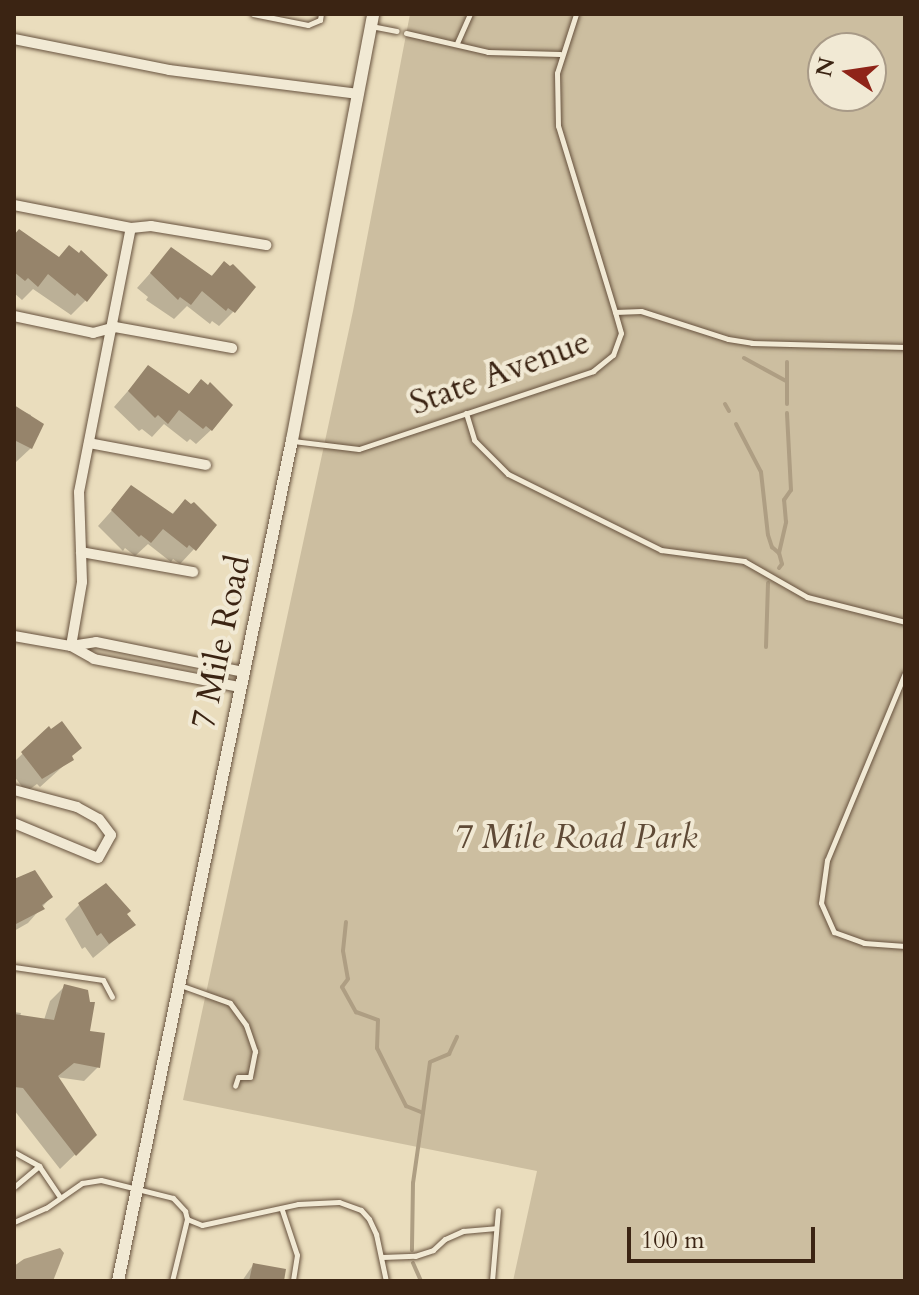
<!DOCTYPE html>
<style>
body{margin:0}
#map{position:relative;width:919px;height:1295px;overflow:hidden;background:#eaddbd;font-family:Cardo,serif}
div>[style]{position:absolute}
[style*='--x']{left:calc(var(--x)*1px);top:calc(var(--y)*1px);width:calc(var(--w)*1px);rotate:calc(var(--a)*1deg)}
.green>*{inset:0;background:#ccbea0}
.water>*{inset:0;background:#ae9e83}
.shadow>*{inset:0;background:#0003}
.stream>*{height:4px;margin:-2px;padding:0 2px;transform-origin:2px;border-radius:2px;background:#ae9e83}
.building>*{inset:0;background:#96846b}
.roads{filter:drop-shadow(0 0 2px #67523e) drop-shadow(0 0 2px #67523e)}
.service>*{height:5px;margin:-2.5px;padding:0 2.5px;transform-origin:2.5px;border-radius:2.5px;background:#f1e9d4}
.minor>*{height:10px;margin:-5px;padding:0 5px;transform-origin:5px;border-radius:5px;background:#f1e9d4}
.tertiary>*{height:12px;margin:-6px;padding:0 6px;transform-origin:6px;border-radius:6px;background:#f1e9d4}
span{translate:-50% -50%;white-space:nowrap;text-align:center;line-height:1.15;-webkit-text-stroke:8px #f1e9d4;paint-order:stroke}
.street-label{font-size:34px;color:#3b2413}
.park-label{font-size:34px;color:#5f4a36;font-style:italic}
.frame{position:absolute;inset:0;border:16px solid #3b2413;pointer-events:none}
.north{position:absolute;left:807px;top:32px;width:80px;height:80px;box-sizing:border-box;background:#f1e9d4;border:2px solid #a89a87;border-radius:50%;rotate:283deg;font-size:22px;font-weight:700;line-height:32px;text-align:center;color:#3b2413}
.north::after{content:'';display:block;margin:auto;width:28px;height:36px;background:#8f2418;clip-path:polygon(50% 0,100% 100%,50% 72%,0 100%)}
.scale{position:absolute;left:627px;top:1227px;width:188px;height:36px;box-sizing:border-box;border:4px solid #3b2413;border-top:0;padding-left:10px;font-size:24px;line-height:28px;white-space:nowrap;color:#3b2413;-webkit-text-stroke:6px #f1e9d4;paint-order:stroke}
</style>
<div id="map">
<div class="green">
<div style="clip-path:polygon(evenodd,410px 14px,905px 14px,905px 1281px,513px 1281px,537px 1171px,183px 1100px,353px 311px,410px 14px,823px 48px,871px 48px,871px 96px,823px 96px,823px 48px)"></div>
</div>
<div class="water">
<div style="clip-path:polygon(60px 1248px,64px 1253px,53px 1281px,14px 1280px,14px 1266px,24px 1259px)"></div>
</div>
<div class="shadow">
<div style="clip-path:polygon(14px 237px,86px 300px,71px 315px,33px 289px,22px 300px,14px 293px)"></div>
<div style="clip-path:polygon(171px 250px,210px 277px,224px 264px,233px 312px,219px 326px,212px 321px,210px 324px,187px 306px,174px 319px,146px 300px,148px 297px,137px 288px)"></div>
<div style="clip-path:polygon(148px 368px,187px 396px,201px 382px,211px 430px,196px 444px,190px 439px,187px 442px,164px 424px,152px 437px,142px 429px,139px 431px,114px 407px)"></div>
<div style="clip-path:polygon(14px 407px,31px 415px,31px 448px,16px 462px)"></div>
<div style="clip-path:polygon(132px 488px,171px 515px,185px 501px,194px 549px,180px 564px,173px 559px,171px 562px,148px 544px,135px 556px,125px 548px,123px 551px,98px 526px)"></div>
<div style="clip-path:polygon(48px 729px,71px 759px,40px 787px,37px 784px,26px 792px,14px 776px,14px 762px)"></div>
<div style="clip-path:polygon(14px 883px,51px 897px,28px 923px,14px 931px)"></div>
<div style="clip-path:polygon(79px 905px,125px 914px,133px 925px,93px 958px,85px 947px,82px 949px,65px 919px)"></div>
<div style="clip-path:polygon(64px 987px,87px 1033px,98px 1067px,84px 1081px,56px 1077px,95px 1135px,60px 1169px,14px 1110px,14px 1012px,21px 1013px,20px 1017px,44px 1020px,50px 1001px)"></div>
<div style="clip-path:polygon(253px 1265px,282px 1281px,242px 1281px)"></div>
</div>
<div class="stream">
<div style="--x:744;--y:358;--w:48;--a:28.7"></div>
<div style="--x:787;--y:362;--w:42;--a:90"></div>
<div style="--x:725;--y:404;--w:8;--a:60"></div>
<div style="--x:736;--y:424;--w:54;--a:62.5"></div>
<div style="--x:761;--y:472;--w:63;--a:83.7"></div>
<div style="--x:768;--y:535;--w:13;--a:72"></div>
<div style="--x:772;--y:547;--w:9;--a:41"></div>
<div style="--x:779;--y:568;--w:5;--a:-53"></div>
<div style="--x:782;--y:564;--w:11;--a:-105"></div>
<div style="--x:779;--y:553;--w:32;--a:-77"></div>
<div style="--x:786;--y:522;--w:22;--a:-95"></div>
<div style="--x:784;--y:500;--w:12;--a:-55"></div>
<div style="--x:791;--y:490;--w:77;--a:-93"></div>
<div style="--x:766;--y:647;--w:64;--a:-88.2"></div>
<div style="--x:346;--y:922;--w:29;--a:96"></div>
<div style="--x:343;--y:951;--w:28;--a:80"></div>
<div style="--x:348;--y:979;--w:10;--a:127"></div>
<div style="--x:342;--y:987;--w:29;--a:61"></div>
<div style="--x:356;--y:1012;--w:23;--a:20"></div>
<div style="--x:378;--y:1020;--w:28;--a:92"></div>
<div style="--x:377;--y:1048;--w:65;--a:63.4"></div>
<div style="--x:406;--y:1106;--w:18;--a:22"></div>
<div style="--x:423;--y:1113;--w:71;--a:98.1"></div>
<div style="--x:413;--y:1183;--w:67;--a:90.9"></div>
<div style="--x:423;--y:1113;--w:51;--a:-82.2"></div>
<div style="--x:430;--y:1062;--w:21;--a:-23"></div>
<div style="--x:449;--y:1054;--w:19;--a:-65"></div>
<div style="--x:413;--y:1263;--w:20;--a:66"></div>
</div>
<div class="building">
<div style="clip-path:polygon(19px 229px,59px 257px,69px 245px,79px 253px,81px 250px,108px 275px,87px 302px,77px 293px,75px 296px,48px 274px,38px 287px,28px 278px,25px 281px,14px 272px,14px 235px)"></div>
<div style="clip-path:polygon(171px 247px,212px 276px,224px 261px,230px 266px,233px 264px,256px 287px,235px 313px,228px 308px,226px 311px,202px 291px,191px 305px,180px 297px,178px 300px,150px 273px)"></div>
<div style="clip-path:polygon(148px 365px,189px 394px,201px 379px,208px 385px,210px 382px,233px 405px,212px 431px,206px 426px,203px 429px,179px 410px,168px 424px,158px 415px,155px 418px,128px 391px)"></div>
<div style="clip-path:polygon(14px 405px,44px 424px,32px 449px,14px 440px)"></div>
<div style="clip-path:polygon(131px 485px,173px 514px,185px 499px,191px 504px,194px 502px,217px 525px,196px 551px,189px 545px,187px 548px,163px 529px,151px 543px,141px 535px,139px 537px,111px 510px)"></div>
<div style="clip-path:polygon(62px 721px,82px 748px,72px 756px,74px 760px,42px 779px,21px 752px,49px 726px,51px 729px)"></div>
<div style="clip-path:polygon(35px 870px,53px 897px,42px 905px,45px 909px,14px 925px,14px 879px)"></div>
<div style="clip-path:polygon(106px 883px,131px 911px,127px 914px,136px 925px,109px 944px,101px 933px,97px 936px,78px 903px)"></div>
<div style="clip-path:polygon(64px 984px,88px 990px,90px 1002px,95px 1002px,90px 1031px,105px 1033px,100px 1068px,74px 1063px,58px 1076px,97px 1135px,76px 1156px,23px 1088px,14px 1087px,14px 1014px,54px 1020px)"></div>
<div style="clip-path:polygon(253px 1263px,286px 1269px,284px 1281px,249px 1281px)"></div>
</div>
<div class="roads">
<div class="service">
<div style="--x:253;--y:14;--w:56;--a:11.3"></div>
<div style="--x:308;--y:25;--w:13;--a:-23"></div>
<div style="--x:320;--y:20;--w:6;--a:-81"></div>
<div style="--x:371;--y:26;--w:26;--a:11"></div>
<div style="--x:406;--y:33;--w:84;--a:13"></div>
<div style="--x:488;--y:52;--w:72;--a:1.6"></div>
<div style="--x:457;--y:43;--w:32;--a:-66"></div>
<div style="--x:615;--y:312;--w:26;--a:-2"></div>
<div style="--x:641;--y:311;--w:91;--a:17.8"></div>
<div style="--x:728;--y:339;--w:24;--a:9"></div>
<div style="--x:752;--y:343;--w:153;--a:1.5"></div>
<div style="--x:466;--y:413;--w:28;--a:73"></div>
<div style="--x:474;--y:440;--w:48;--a:45"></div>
<div style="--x:508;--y:474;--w:171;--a:26.4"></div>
<div style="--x:661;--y:550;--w:84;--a:7.5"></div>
<div style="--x:744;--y:561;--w:73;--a:29.7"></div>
<div style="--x:807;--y:597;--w:101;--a:14.3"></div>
<div style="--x:293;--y:441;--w:66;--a:6.9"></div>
<div style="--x:359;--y:449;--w:247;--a:-18.4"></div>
<div style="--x:593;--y:371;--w:26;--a:-39"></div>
<div style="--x:613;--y:355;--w:23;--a:-70"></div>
<div style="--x:621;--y:333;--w:22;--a:-106"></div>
<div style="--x:615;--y:312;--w:195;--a:-107"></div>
<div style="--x:558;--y:126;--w:53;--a:-91.1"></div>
<div style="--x:557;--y:73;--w:62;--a:-72.1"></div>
<div style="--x:905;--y:673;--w:203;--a:112.6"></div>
<div style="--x:827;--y:860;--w:43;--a:97.9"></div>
<div style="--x:821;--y:903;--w:32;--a:66"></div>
<div style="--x:834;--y:932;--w:32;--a:20"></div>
<div style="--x:864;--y:943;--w:41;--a:4.2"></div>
<div style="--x:14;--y:967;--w:90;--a:8.3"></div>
<div style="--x:103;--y:980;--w:19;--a:62"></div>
<div style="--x:180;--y:985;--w:53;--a:19.8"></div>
<div style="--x:230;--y:1003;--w:27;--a:54"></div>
<div style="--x:246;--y:1025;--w:28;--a:71"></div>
<div style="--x:255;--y:1051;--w:26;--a:101"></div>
<div style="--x:250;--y:1077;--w:12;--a:180"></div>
<div style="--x:238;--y:1077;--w:9;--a:108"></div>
<div style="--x:14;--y:1152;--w:29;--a:29"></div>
<div style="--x:39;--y:1166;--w:36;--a:56"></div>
<div style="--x:14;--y:1187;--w:33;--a:-40"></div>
<div style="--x:282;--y:1210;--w:47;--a:71.6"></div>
<div style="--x:297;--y:1255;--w:26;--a:99"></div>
<div style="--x:14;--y:1222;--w:35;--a:-24"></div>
<div style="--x:46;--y:1208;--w:44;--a:-34.8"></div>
<div style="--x:82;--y:1183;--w:19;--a:-9"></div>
<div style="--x:101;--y:1180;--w:74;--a:14"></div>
<div style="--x:173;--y:1198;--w:18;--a:47"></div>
<div style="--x:185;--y:1211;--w:8;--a:76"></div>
<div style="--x:187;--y:1219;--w:16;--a:22"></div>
<div style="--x:202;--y:1225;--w:98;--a:-12.3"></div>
<div style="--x:298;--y:1204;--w:41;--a:-2.8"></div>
<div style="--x:339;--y:1202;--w:23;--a:20"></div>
<div style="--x:361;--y:1210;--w:12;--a:48"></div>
<div style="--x:369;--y:1219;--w:17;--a:65"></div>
<div style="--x:376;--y:1234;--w:48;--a:78"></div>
<div style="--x:382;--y:1257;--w:33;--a:-2"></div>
<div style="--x:415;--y:1256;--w:19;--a:-18"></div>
<div style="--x:433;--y:1250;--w:16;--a:-43"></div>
<div style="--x:445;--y:1239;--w:20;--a:-24"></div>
<div style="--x:463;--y:1231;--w:33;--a:-5"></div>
<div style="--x:172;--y:1281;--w:64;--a:-76.4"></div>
<div style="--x:492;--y:1281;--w:71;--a:-85.2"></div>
</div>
<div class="minor">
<div style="--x:14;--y:39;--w:158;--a:11.3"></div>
<div style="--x:169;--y:70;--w:191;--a:7.2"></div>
<div style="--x:14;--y:205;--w:119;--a:11.1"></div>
<div style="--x:131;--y:228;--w:20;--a:-6"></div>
<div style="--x:151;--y:226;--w:117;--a:9.4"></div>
<div style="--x:14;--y:316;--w:81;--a:12.1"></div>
<div style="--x:93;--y:333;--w:23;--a:-15"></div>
<div style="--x:115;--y:327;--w:119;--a:10.2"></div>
<div style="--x:89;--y:443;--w:119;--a:10.6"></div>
<div style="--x:81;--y:552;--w:114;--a:10.1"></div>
<div style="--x:14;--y:636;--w:58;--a:10"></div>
<div style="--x:71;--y:646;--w:25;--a:-9"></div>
<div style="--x:96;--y:642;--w:150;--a:11.5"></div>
<div style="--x:71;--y:646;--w:65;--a:-80.2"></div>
<div style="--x:82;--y:582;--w:90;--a:-91.9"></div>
<div style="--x:79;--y:492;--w:269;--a:-78.9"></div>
<div style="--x:71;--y:646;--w:26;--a:29"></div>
<div style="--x:94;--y:659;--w:149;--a:10.9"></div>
<div style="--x:14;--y:790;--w:65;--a:15.1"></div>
<div style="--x:77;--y:807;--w:25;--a:29"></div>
<div style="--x:99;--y:819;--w:20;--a:53"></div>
<div style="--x:111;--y:835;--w:26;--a:119"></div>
<div style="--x:98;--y:858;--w:91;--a:-157.4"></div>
</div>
<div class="tertiary">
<div style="--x:118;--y:1281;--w:859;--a:-78.31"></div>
<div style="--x:292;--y:440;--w:434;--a:-79.2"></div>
</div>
</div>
<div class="street-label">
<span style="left:500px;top:373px;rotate:-20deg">State Avenue</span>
<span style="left:221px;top:642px;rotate:-78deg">7 Mile Road</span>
</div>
<div class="park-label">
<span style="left:576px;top:838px">7 Mile Road Park</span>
</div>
<div class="frame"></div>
<div class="north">N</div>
<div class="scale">100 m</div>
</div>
